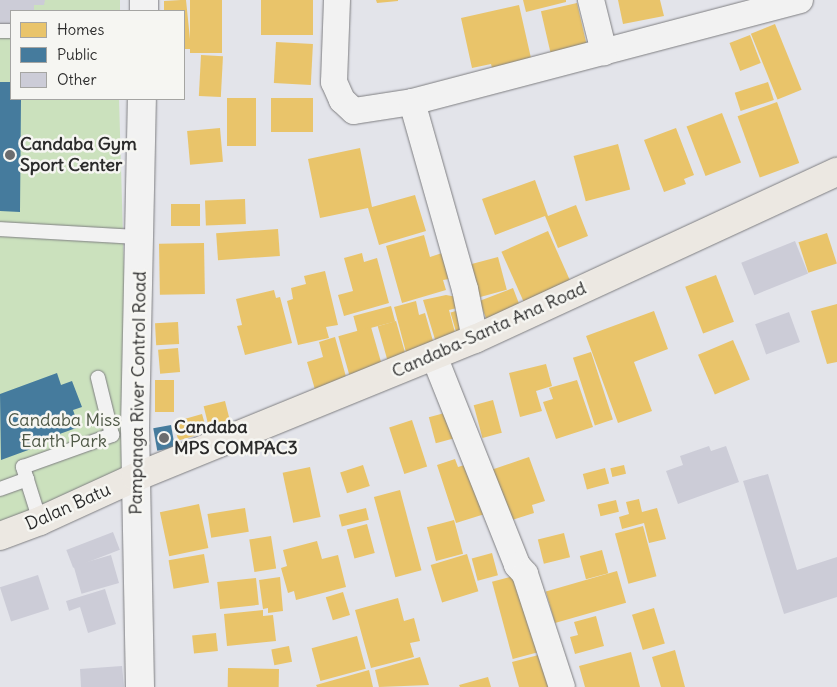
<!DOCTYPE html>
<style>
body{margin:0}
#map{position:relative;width:837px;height:687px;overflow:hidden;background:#e3e4ea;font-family:Delius,sans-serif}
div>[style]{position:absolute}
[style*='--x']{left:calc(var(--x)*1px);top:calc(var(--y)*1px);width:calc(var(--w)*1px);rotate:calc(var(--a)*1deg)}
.green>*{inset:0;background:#cbe1bd}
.homes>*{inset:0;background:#e9c46a;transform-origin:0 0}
.public>*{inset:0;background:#457b9d;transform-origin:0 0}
.building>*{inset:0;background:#ccccd7;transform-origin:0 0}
.roads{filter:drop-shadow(0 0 1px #7e7e81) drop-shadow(0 0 1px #7e7e81)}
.lane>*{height:14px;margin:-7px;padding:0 7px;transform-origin:7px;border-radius:7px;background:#f2f2f2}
.street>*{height:26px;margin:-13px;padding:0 13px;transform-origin:13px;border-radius:13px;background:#f2f2f2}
.secondary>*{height:28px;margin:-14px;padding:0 14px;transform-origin:14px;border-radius:14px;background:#f2f2f2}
.primary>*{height:28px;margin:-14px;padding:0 14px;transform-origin:14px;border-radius:14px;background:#ece8e2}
.dots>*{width:14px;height:14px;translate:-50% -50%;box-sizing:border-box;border:2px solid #f6f6f2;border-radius:50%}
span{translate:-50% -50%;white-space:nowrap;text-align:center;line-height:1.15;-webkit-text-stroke:5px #f6f6f2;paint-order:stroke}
.poi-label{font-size:18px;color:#2b2b2b;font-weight:700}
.left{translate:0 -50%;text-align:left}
.street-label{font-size:18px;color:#2b2b2b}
.park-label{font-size:18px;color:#4e5846}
.legend{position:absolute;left:10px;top:10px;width:175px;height:90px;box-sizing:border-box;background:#f6f6f2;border:1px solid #a5a5a2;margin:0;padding:6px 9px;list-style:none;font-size:15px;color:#2b2b2b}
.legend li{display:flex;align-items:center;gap:10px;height:25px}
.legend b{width:25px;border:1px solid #a5a5a2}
</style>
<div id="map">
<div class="green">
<div style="clip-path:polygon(0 0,120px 0,120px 11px,11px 11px,11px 99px,119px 99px,130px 475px,0 529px)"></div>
</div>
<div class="homes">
<div style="clip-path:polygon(181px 0,186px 0,191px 49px,184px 49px,184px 11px,164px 11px,164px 1px)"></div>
<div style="left:190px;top:0;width:32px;height:53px"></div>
<div style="left:261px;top:0;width:52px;height:35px"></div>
<div style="clip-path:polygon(376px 0,398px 0,398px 1px,377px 3px)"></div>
<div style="clip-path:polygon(523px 0,566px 0,566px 2px,526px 12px)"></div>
<div style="clip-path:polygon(618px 0,660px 0,664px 16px,623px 24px)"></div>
<div style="left:577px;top:3px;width:47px;height:37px;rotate:77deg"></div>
<div style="clip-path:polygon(519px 5px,533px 67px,494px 75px,491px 64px,472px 68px,461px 18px)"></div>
<div style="left:775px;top:24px;width:71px;height:26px;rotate:68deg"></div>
<div style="left:750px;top:35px;width:30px;height:22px;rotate:69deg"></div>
<div style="left:276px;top:42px;width:37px;height:41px;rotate:3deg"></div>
<div style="left:201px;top:55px;width:22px;height:41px;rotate:3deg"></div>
<div style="left:768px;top:82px;width:19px;height:35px;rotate:72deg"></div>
<div style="left:256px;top:98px;width:48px;height:29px;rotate:90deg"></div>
<div style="left:271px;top:98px;width:42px;height:34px"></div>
<div style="left:777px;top:102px;width:65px;height:42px;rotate:70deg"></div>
<div style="left:722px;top:113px;width:53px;height:38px;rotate:69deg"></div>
<div style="left:220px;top:128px;width:34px;height:33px;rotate:85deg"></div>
<div style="clip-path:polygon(676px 128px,694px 175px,684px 179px,686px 184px,664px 192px,644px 140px)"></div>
<div style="left:618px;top:144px;width:47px;height:46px;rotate:75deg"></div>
<div style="clip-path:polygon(360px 148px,372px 207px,415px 195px,426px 231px,379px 245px,368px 208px,320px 218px,308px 159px)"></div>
<div style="clip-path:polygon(535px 180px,548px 216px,576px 205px,588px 236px,558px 248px,545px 216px,495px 235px,482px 199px)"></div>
<div style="left:245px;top:199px;width:25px;height:40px;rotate:88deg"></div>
<div style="left:171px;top:204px;width:29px;height:22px"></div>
<div style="left:278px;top:229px;width:27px;height:62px;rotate:86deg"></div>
<div style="left:548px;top:231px;width:64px;height:51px;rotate:66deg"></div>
<div style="left:827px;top:233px;width:32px;height:30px;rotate:72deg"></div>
<div style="clip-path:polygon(424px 235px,430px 257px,442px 253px,449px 279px,443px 280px,446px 290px,402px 303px,386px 246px)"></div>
<div style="left:204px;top:243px;width:51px;height:45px;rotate:89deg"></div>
<div style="clip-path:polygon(362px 253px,364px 262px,377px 258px,389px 303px,344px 316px,338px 295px,353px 291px,344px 258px)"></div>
<div style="left:498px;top:257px;width:34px;height:35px;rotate:75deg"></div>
<div style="clip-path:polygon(325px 271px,338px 325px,326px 327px,329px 338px,298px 345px,287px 301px,293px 299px,291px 288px,306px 284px,304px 276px)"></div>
<div style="left:716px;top:275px;width:50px;height:33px;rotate:69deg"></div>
<div style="left:513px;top:288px;width:25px;height:36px;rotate:69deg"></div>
<div style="clip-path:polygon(274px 290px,276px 298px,280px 297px,292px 343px,245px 355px,237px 326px,242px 325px,236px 299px)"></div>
<div style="clip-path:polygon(446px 295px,457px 297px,461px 307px,449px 310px,457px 340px,437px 346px,423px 300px)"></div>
<div style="clip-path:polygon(416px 301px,419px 315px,425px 313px,435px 348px,407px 356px,394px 307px)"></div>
<div style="clip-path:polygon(837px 304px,837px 362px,827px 364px,811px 311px)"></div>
<div style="left:391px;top:306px;width:16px;height:39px;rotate:75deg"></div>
<div style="left:463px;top:309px;width:25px;height:13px;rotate:74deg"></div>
<div style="clip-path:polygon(654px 311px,668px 349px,634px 362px,652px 411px,618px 423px,586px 336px)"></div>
<div style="left:396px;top:321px;width:41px;height:19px;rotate:74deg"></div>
<div style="left:178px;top:322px;width:22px;height:23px;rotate:87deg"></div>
<div style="left:371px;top:327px;width:45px;height:34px;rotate:74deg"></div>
<div style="clip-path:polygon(335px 337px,348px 384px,316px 393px,307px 362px,323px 357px,319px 342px)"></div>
<div style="left:733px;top:340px;width:43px;height:38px;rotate:67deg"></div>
<div style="left:178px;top:348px;width:24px;height:20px;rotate:85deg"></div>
<div style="left:591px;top:352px;width:71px;height:19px;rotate:72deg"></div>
<div style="clip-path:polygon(546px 364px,552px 386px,536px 391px,542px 411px,520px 417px,509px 373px)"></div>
<div style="left:155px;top:380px;width:19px;height:32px"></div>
<div style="clip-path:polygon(577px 380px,593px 427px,556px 439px,543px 402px,553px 399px,549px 388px)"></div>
<div style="left:493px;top:400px;width:34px;height:20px;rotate:75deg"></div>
<div style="left:225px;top:401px;width:29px;height:22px;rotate:76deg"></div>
<div style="left:452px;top:411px;width:27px;height:24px;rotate:75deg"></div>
<div style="left:202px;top:414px;width:19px;height:30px;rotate:74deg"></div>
<div style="left:412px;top:420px;width:49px;height:24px;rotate:72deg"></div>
<div style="clip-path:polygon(529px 457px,545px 501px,532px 505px,534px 513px,512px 520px,491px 470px)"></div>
<div style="clip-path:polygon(455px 459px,458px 467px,471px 463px,488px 513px,456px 523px,437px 465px)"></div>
<div style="left:363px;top:465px;width:22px;height:24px;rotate:72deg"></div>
<div style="left:624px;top:465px;width:9px;height:14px;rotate:77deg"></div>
<div style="left:310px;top:467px;width:51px;height:28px;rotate:78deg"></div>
<div style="left:605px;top:468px;width:16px;height:23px;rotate:75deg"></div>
<div style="left:400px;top:490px;width:83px;height:27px;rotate:75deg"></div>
<div style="clip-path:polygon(639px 499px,642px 512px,657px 508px,666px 539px,649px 543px,644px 523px,622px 529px,619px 517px,629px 514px,626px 502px)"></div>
<div style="left:616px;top:500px;width:12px;height:19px;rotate:76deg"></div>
<div style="left:199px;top:504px;width:45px;height:40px;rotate:78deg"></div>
<div style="left:245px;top:508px;width:24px;height:38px;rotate:81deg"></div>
<div style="left:366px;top:508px;width:12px;height:28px;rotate:76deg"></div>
<div style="left:454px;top:520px;width:35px;height:28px;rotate:75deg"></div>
<div style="left:367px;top:524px;width:30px;height:21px;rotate:75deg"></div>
<div style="left:643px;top:526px;width:52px;height:29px;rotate:75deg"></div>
<div style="left:564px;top:533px;width:25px;height:27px;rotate:76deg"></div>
<div style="left:271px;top:536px;width:33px;height:22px;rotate:81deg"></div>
<div style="clip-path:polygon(317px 541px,322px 559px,338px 555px,346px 587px,296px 600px,294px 591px,288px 593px,281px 568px,287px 566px,283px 550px)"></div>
<div style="left:602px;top:550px;width:24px;height:23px;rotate:75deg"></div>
<div style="left:492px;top:553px;width:23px;height:21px;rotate:75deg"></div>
<div style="left:204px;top:554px;width:29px;height:36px;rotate:80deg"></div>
<div style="left:467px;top:554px;width:39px;height:38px;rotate:73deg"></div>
<div style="left:617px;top:571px;width:33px;height:74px;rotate:74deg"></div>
<div style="left:521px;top:574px;width:80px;height:30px;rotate:75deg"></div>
<div style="clip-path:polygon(280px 577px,283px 611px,268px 613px,268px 608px,263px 609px,259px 580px)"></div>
<div style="left:256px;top:578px;width:27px;height:39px;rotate:84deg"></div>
<div style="left:343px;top:592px;width:24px;height:18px;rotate:73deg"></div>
<div style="clip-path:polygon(398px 598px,404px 621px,414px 618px,420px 641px,410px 643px,414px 657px,371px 668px,355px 610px)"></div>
<div style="left:654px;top:608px;width:37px;height:23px;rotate:73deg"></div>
<div style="clip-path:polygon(263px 610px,263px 616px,273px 615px,276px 641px,227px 646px,224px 614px)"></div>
<div style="clip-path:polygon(596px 616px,604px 646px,575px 654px,570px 637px,578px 635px,574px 622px)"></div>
<div style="left:216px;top:633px;width:18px;height:24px;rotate:84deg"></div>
<div style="left:357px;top:636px;width:34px;height:47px;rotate:75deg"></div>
<div style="left:289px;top:646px;width:16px;height:18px;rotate:79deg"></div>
<div style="clip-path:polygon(675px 650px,685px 687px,661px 687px,652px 657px)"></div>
<div style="clip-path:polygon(631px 652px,640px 687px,585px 687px,579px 666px)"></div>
<div style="clip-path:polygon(546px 653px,555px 687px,519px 687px,512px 662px)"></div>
<div style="clip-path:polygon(420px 657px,429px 685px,379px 687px,375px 670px)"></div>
<div style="left:228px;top:668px;width:51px;height:19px;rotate:1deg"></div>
<div style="clip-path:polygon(369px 670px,373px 687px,317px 687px,316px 685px)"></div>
<div style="clip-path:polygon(488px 677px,491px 687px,460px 687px,459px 685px)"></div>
</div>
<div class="public">
<div style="clip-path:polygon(0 82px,11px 82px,11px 99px,21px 99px,20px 212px,0 211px)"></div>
<div style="clip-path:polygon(57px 373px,61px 385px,72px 381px,82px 407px,73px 410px,79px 427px,29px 445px,31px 449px,1px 460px,0 394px)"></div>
<div style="left:171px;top:425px;width:23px;height:18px;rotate:80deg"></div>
</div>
<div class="building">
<div style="clip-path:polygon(0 0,45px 0,44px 5px,34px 5px,34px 11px,11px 11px,11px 26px,0 25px)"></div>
<div style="left:795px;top:241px;width:35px;height:58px;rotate:68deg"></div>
<div style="left:789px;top:312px;width:32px;height:36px;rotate:70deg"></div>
<div style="clip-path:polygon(709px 446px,711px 451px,726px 446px,739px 482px,678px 504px,666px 471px,683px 465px,680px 456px)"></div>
<div style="clip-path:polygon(768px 474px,797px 570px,837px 557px,837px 597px,784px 614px,743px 481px)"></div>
<div style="left:113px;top:532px;width:19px;height:50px;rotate:69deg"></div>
<div style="left:111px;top:555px;width:29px;height:39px;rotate:74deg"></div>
<div style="left:38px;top:575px;width:36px;height:40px;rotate:72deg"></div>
<div style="clip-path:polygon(105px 589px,116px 624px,88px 633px,80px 607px,69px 611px,66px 601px)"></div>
<div style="clip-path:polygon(122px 666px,124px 687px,81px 687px,80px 669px)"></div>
</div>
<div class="roads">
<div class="lane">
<div style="--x:0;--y:31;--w:11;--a:0"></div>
<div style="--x:0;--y:229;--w:139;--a:3.3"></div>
<div style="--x:0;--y:489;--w:29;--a:-20"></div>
<div style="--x:40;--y:521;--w:57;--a:-107.5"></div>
<div style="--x:23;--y:467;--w:95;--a:-19.8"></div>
<div style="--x:112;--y:435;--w:59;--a:-103.8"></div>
</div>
<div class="street">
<div style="--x:337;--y:0;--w:82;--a:92.1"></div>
<div style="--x:334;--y:82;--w:20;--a:66"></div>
<div style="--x:342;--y:100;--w:16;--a:43"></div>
<div style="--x:354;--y:111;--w:59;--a:-8.8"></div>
<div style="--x:412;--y:102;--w:401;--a:-14.7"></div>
<div style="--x:591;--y:0;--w:54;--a:76"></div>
<div style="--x:412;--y:102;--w:194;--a:74.2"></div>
<div style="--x:465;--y:289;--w:51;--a:78.7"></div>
<div style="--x:434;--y:356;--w:225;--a:68.3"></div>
<div style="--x:517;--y:565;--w:12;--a:48"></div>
<div style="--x:525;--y:574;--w:119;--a:71.9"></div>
</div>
<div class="secondary">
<div style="--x:144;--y:11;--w:11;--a:-90"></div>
<div style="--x:140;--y:687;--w:259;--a:-91.1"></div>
<div style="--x:135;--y:428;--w:329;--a:-88.8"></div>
</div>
<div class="primary">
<div style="--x:0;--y:536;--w:43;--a:-20.6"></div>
<div style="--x:40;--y:521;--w:106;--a:-24.6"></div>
<div style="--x:136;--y:477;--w:366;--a:-22.2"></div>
<div style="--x:475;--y:339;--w:399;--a:-24.8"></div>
</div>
</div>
<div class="dots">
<div style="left:10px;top:155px;background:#6b6c6e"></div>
<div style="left:164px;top:438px;background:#6b6c6e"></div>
</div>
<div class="poi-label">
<span class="left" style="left:20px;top:155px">Candaba Gym<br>Sport Center</span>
<span class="left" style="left:174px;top:438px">Candaba<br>MPS COMPAC3</span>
</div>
<div class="street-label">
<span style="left:489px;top:330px;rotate:-24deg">Candaba-Santa Ana Road</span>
<span style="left:138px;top:393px;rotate:-89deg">Pampanga River Control Road</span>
<span style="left:68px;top:507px;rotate:-24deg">Dalan Batu</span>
</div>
<div class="park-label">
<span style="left:64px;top:431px">Candaba Miss<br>Earth Park</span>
</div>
<ul class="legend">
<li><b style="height:14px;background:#e9c46a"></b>Homes</li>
<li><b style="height:14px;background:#457b9d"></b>Public</li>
<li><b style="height:14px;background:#ccccd7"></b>Other</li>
</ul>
</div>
